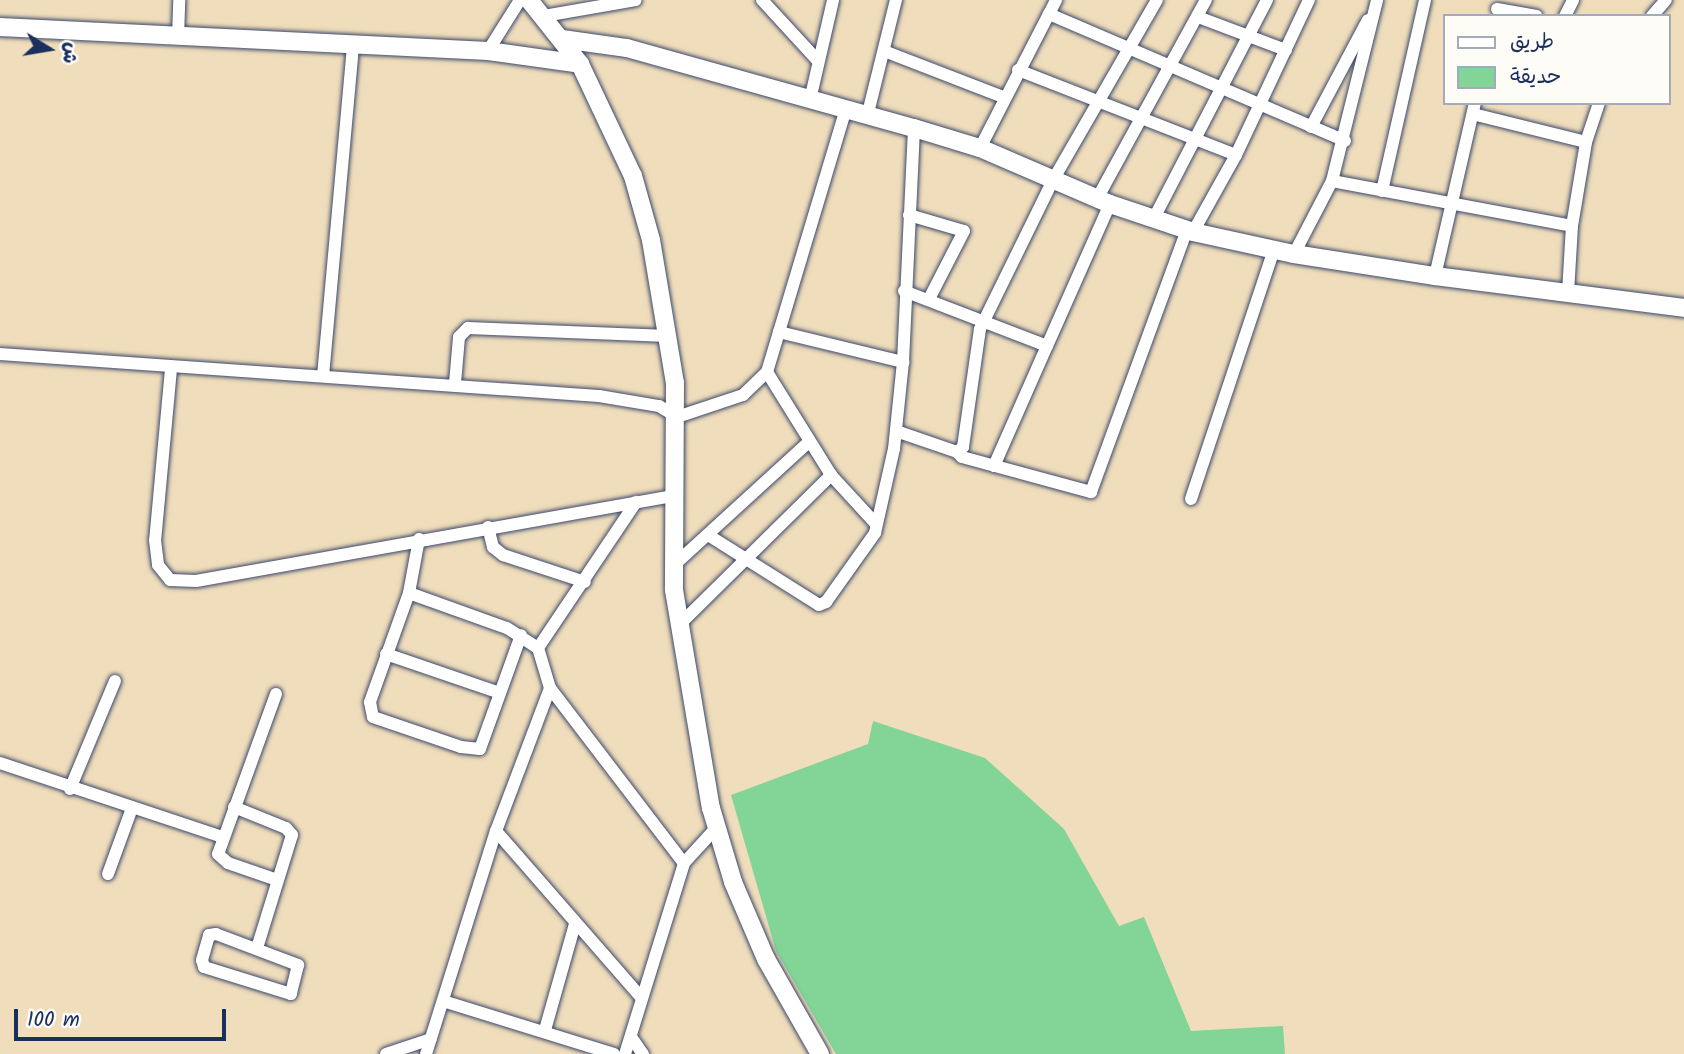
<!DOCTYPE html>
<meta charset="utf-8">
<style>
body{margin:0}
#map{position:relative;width:1684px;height:1054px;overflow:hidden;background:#f0ddbb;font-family:Kalam,"Playpen Sans Arabic",sans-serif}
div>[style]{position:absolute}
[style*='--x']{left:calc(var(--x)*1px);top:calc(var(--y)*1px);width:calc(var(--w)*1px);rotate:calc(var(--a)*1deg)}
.green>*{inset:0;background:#82d597}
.roads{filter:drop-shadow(0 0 2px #3b496c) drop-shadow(0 0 2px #3b496c)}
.street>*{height:12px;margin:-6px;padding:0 6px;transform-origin:6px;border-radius:6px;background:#fff}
.secondary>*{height:18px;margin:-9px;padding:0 9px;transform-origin:9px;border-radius:9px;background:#fff}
span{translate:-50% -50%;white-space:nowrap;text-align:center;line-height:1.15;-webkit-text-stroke:7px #fdfcf7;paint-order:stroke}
.legend{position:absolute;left:1443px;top:14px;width:228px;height:91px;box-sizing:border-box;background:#fdfcf7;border:2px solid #a3aaba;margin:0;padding:9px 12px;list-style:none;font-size:21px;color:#1b2f5e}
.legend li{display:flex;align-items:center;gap:14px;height:35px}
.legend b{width:35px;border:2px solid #a3aaba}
.north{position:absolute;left:14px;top:14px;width:70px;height:70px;-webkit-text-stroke:5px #fdfcf7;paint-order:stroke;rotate:101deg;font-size:19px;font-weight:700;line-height:28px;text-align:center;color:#1b2f5e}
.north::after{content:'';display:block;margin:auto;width:24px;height:32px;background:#1b2f5e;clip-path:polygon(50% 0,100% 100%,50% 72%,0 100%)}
.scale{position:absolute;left:14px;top:1009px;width:212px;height:32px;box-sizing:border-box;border:4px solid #1b2f5e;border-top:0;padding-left:9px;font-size:21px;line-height:24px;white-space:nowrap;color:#1b2f5e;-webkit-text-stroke:5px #fdfcf7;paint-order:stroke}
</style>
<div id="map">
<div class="green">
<div style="clip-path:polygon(873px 721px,985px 758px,1064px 829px,1119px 926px,1144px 917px,1191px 1031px,1283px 1026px,1285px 1054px,836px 1054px,776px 951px,731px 795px,868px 744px)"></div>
</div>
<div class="roads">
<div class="street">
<div style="--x:762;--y:0;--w:83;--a:47.4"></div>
<div style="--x:1497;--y:9;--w:40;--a:10"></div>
<div style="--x:1049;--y:14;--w:16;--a:-63"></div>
<div style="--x:544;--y:16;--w:93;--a:-9.9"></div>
<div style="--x:1565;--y:16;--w:18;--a:-63"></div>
<div style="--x:1652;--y:16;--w:21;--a:-49"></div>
<div style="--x:1198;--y:17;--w:94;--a:20.6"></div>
<div style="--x:178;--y:37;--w:37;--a:-88"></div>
<div style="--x:488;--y:51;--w:60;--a:-57.9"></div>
<div style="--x:884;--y:51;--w:128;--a:21.1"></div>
<div style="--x:1018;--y:70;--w:234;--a:21.3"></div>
<div style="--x:810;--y:100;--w:103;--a:-77"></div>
<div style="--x:1473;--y:114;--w:116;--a:13.9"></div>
<div style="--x:867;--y:117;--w:121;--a:-76.1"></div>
<div style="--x:1311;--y:127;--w:121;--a:-62"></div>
<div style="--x:980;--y:148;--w:151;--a:-62.8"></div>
<div style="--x:1049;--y:14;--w:322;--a:23.2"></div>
<div style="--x:1332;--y:181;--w:244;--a:10.6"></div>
<div style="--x:1382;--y:191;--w:196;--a:-77.3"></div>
<div style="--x:1098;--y:197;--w:225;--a:-61.3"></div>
<div style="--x:909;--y:215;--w:57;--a:16.2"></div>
<div style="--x:964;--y:231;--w:76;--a:117.2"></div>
<div style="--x:1153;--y:220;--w:248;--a:-62.6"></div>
<div style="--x:1193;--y:232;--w:88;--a:-60.8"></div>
<div style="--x:1236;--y:155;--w:171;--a:-64.8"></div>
<div style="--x:1294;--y:254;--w:82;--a:-62.5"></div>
<div style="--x:1332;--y:181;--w:187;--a:-76"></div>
<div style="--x:1435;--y:276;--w:178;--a:-77"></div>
<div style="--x:904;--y:291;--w:153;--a:21"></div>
<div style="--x:1047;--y:346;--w:155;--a:-66.1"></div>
<div style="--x:1568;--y:293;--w:67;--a:-86.6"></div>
<div style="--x:1572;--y:226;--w:85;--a:-80.5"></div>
<div style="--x:1586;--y:142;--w:41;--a:-71.6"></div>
<div style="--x:779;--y:332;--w:128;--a:13.6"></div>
<div style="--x:0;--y:354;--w:600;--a:4.01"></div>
<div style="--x:599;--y:396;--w:61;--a:9.5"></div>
<div style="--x:659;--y:406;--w:21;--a:31"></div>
<div style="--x:677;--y:417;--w:70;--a:-18.4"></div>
<div style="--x:743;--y:395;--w:33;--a:-44"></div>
<div style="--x:767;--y:372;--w:275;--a:-73.3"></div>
<div style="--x:171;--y:369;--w:172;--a:95.3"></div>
<div style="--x:155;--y:540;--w:25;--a:83"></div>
<div style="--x:158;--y:565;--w:19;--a:51"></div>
<div style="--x:170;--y:580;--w:26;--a:2"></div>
<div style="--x:196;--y:581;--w:485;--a:-10.1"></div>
<div style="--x:767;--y:372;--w:121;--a:58.1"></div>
<div style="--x:831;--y:475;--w:67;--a:47.4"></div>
<div style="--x:323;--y:376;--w:330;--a:-84.8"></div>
<div style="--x:455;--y:383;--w:46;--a:-85"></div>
<div style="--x:459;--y:337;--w:13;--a:-45"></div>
<div style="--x:468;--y:328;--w:200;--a:2.3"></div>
<div style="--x:896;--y:431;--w:65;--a:19"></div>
<div style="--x:957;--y:452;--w:8;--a:-40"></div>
<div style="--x:963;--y:447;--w:119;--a:-81.8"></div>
<div style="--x:980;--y:329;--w:166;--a:-63.9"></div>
<div style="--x:1053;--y:180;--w:208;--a:-60"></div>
<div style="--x:957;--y:452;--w:7;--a:45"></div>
<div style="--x:962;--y:457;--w:134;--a:15.2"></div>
<div style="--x:1091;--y:492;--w:279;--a:-69.9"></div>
<div style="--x:994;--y:466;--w:131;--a:-66.2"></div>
<div style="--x:1191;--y:499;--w:262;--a:-71.6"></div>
<div style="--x:488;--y:527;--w:21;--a:76"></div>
<div style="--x:493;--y:547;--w:13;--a:39"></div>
<div style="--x:503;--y:555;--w:86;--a:18.2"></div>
<div style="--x:708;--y:535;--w:131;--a:32.2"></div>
<div style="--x:819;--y:605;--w:8;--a:-23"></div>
<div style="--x:826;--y:602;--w:85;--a:-54.6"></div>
<div style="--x:875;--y:533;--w:86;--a:-77.3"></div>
<div style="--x:894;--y:449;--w:87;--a:-84.1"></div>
<div style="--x:903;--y:362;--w:234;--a:-87.3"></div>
<div style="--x:419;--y:539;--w:55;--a:100.5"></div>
<div style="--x:409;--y:593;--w:116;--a:109.7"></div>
<div style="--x:370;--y:702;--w:15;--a:79"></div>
<div style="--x:373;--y:717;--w:93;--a:18.8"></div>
<div style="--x:461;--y:747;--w:19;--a:6"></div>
<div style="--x:480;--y:749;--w:121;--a:-70.2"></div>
<div style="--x:673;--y:566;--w:184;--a:-42.4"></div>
<div style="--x:409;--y:593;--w:104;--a:19.7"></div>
<div style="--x:507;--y:628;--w:37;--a:33"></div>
<div style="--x:538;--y:648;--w:42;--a:73.3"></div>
<div style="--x:550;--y:688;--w:220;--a:52.6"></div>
<div style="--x:679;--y:625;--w:214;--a:-44.6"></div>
<div style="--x:538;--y:648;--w:176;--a:-56.1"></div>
<div style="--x:386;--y:654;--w:120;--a:18.9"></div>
<div style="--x:276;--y:694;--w:170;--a:109.9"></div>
<div style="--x:218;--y:854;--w:13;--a:42"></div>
<div style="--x:228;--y:863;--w:52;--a:19.1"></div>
<div style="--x:0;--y:763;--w:234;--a:18.4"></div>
<div style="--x:70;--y:789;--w:117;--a:-67.4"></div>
<div style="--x:234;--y:807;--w:56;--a:22"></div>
<div style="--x:286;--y:828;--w:9;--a:49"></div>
<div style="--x:292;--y:835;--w:118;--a:107.2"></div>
<div style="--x:496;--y:831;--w:219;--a:48.9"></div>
<div style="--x:108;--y:874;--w:70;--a:-70"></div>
<div style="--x:216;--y:934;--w:88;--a:20.7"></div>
<div style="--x:298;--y:965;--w:30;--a:104"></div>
<div style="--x:291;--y:994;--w:91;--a:-162.8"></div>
<div style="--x:204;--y:967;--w:7;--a:-106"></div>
<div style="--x:202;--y:960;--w:26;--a:-74"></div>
<div style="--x:209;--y:935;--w:7;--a:-8"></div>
<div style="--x:443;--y:1001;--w:179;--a:17.2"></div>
<div style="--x:545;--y:1030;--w:110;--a:-74.2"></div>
<div style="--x:631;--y:1037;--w:21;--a:55"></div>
<div style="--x:386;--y:1054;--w:47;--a:-18.4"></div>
<div style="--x:426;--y:1054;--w:234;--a:-72.6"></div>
<div style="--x:496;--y:831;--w:153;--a:-69.3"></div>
<div style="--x:625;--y:1054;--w:200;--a:-72.8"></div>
<div style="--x:684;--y:863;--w:49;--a:-47.5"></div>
</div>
<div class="secondary">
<div style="--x:529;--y:0;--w:82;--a:51.4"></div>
<div style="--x:580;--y:64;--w:124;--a:64.7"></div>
<div style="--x:633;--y:176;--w:66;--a:74.3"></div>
<div style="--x:651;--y:240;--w:145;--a:80.5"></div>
<div style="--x:675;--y:383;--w:207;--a:90.3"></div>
<div style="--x:674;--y:590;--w:221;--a:80.4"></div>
<div style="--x:711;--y:808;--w:77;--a:73.4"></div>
<div style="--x:733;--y:882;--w:84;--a:66.8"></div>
<div style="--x:766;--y:959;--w:109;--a:60.4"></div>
<div style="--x:0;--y:27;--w:489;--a:2.8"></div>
<div style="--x:488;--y:51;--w:93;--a:8"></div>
<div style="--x:562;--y:39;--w:66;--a:7.9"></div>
<div style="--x:627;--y:48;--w:298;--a:15.6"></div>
<div style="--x:914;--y:128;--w:69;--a:16.9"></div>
<div style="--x:980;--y:148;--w:142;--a:23.3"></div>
<div style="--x:1110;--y:204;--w:88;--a:18.6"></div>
<div style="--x:1193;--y:232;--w:103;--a:12.3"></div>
<div style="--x:1294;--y:254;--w:143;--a:8.9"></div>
<div style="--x:1435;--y:276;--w:251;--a:7.3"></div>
</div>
</div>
<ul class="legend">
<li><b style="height:9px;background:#fff"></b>طريق</li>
<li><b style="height:19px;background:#82d597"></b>حديقة</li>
</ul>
<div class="north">ش</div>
<div class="scale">100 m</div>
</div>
